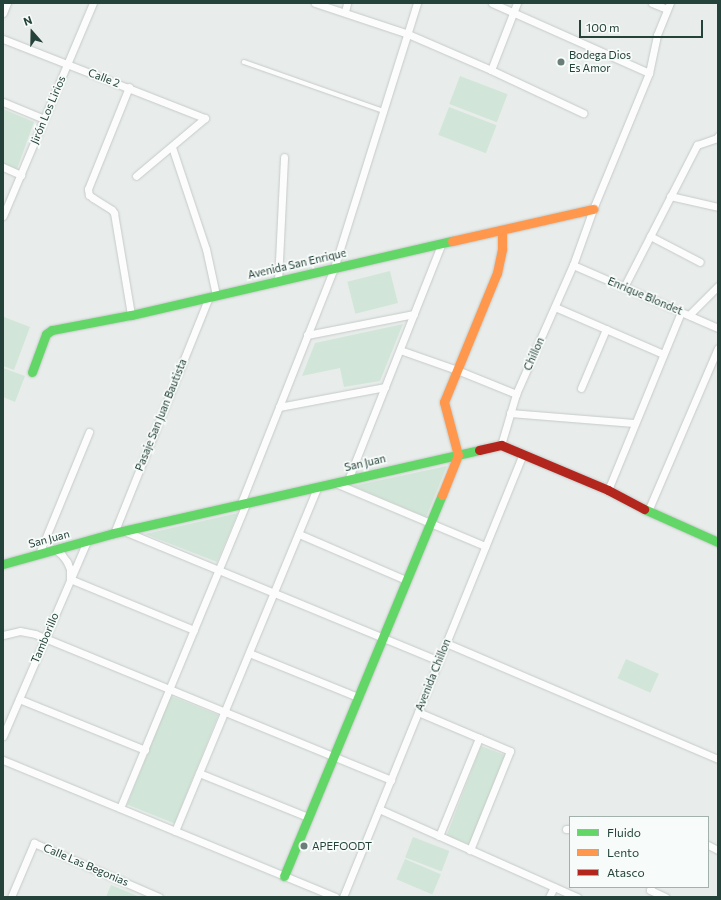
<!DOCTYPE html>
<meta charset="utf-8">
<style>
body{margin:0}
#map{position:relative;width:721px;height:900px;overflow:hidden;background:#e8edeb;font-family:Commissioner,sans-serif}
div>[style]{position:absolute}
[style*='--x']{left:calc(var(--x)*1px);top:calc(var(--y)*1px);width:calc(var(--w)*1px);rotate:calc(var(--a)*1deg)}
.green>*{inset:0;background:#d1e6d8;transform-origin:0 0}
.roads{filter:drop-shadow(0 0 1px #c5cac8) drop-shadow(0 0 1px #c5cac8)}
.lane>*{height:3.5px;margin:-1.75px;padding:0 1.75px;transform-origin:1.75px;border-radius:1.75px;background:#fcfcfc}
.street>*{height:7px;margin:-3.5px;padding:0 3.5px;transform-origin:3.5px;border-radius:3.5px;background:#fcfcfc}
.fast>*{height:9px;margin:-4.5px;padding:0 4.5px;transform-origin:4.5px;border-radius:4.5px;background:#63d668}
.slow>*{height:9px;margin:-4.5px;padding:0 4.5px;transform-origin:4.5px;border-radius:4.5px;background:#ff974d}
.jam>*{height:9px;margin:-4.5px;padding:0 4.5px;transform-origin:4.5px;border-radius:4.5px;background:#b3261e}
.dots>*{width:11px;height:11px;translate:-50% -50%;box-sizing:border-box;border:2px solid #f7fbf9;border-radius:50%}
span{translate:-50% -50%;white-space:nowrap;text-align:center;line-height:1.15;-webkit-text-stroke:3.5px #f7fbf9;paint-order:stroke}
.poi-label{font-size:11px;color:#24423a}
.left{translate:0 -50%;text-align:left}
.street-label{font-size:11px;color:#24423a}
.frame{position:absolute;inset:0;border:4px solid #24423a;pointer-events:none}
.legend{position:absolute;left:569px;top:816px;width:140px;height:72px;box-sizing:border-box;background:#f7fbf9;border:1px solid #a3b1ad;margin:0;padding:5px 7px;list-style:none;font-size:12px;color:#24423a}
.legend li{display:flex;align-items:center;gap:8px;height:20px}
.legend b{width:20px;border:1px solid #a3b1ad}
.north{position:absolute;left:12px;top:12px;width:40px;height:40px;-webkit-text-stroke:3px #f7fbf9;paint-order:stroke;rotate:340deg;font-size:11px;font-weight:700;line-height:16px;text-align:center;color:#24423a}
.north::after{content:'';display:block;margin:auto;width:14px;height:18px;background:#24423a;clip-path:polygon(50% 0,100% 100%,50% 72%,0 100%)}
.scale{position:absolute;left:579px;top:20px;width:124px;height:18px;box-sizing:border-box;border:2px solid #24423a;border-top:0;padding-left:5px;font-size:12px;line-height:14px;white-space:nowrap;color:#24423a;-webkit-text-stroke:3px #f7fbf9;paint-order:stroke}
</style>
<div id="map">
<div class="green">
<div style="left:460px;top:76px;width:51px;height:30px;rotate:21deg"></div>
<div style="left:449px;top:107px;width:51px;height:30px;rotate:21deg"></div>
<div style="clip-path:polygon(3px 109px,34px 122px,17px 169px,3px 163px)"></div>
<div style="left:390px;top:271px;width:33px;height:44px;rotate:76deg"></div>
<div style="clip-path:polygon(4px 317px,30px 327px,14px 370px,3px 366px)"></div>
<div style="clip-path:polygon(403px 324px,380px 381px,344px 387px,340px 368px,302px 376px,315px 343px)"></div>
<div style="clip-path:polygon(3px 368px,25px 376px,15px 402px,3px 397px)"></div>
<div style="clip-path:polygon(447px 466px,426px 517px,353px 486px)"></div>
<div style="clip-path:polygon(238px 513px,217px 562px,145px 534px)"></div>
<div style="left:626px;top:659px;width:36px;height:21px;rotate:24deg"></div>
<div style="left:171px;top:696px;width:51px;height:117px;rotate:22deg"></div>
<div style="left:481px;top:746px;width:26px;height:96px;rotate:21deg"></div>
<div style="left:413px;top:837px;width:39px;height:22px;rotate:21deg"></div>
<div style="left:405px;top:859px;width:39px;height:22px;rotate:23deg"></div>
<div style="clip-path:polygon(111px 885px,140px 897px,106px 897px)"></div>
</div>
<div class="roads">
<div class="lane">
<div style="--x:244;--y:62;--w:148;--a:19.3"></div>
</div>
<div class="street">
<div style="--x:315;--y:3;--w:98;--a:18.4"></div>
<div style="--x:408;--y:34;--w:90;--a:23.4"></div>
<div style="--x:491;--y:70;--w:102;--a:25.1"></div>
<div style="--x:492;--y:3;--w:172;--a:24"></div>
<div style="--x:652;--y:3;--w:16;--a:22"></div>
<div style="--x:345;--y:12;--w:9;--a:-77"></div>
<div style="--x:3;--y:13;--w:11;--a:-68"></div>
<div style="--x:3;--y:39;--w:217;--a:21.4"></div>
<div style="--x:205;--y:118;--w:90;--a:140"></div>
<div style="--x:491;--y:70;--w:72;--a:-68.8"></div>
<div style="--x:129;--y:87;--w:110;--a:111.9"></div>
<div style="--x:88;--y:189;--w:6;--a:81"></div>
<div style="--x:89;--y:195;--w:5;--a:37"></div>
<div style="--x:93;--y:198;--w:22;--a:32"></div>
<div style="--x:112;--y:210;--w:4;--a:56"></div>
<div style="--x:114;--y:213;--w:103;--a:80.5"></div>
<div style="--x:3;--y:102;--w:44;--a:22.5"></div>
<div style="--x:172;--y:147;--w:108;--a:71.6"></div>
<div style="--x:206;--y:249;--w:47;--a:77.7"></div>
<div style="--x:3;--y:167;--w:20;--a:24"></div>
<div style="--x:670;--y:196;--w:49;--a:12.9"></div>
<div style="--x:3;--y:216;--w:231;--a:-67.1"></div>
<div style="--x:650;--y:236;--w:56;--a:27.5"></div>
<div style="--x:573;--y:265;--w:158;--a:23.5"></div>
<div style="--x:278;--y:281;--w:124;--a:-87.2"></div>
<div style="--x:624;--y:287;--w:160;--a:-62.8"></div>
<div style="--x:697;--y:145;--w:21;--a:-19"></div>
<div style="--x:717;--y:138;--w:2;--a:-63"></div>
<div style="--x:555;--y:307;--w:118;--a:23.5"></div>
<div style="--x:689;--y:315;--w:41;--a:-45"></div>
<div style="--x:307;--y:335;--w:109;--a:-11.1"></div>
<div style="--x:400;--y:350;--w:60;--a:19.3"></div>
<div style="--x:457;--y:370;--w:64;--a:22.1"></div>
<div style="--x:581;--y:388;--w:64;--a:-67"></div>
<div style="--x:279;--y:407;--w:108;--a:-10.7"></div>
<div style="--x:510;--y:413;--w:124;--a:4.6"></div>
<div style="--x:501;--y:445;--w:53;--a:-73.6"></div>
<div style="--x:516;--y:394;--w:141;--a:-66.2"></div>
<div style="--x:573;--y:265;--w:59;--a:-70.3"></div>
<div style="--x:593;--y:209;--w:147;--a:-67.6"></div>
<div style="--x:649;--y:73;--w:39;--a:-78"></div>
<div style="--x:657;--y:35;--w:35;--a:-68"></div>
<div style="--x:348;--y:480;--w:255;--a:-68.4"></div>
<div style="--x:335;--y:483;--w:163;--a:22.8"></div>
<div style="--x:608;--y:490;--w:192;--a:-67.7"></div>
<div style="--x:241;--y:503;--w:253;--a:-68.4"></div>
<div style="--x:334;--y:268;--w:278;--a:-72.6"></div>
<div style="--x:648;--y:511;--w:177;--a:-66.8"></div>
<div style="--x:124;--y:531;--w:341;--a:22.4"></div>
<div style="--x:114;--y:533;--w:254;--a:-68.1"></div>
<div style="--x:299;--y:534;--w:116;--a:23.3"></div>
<div style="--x:55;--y:549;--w:9;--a:41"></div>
<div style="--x:62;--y:555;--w:9;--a:54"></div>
<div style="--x:67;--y:562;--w:8;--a:67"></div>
<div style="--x:70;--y:569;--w:10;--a:90"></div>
<div style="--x:70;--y:579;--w:134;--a:22.4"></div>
<div style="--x:39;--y:554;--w:132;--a:-67.7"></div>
<div style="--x:3;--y:635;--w:17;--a:-13"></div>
<div style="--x:20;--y:631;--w:15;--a:11"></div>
<div style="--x:35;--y:634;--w:385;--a:22.3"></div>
<div style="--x:446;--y:643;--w:296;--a:23.1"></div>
<div style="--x:249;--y:653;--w:118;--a:22"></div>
<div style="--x:19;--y:699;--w:136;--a:22"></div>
<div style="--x:418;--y:712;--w:100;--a:23"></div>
<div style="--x:510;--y:751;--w:107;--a:112"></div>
<div style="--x:3;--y:736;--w:212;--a:-66.7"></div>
<div style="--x:3;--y:760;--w:359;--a:22.4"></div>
<div style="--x:199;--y:773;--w:118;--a:22"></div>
<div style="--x:120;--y:808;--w:331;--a:-67.5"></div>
<div style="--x:379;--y:809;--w:217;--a:24"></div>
<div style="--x:566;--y:829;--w:4;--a:0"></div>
<div style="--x:175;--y:831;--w:373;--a:-67.5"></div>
<div style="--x:439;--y:836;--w:106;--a:-67.8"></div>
<div style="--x:708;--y:845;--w:11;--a:27"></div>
<div style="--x:651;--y:887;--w:3;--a:108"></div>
<div style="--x:650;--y:890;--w:17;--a:25"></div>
<div style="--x:11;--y:897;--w:59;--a:-66.9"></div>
<div style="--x:34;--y:843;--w:136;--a:23.4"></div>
<div style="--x:343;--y:897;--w:478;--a:-67.9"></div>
<div style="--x:549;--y:897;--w:11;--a:-63"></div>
</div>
<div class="fast">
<div style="--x:32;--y:372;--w:40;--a:-69.8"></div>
<div style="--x:46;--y:334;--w:7;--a:-34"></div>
<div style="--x:52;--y:330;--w:80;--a:-10.8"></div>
<div style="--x:131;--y:315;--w:329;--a:-13"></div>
<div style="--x:644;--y:509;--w:81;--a:24"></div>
<div style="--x:3;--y:564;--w:115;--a:-15.6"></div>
<div style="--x:114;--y:533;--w:374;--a:-12.8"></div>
<div style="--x:284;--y:876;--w:412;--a:-67.5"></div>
</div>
<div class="slow">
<div style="--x:452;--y:241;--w:145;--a:-12.8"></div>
<div style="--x:442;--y:495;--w:43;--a:-68.2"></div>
<div style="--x:458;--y:455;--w:55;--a:-104.8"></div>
<div style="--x:444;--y:402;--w:139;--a:-67.7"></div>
<div style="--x:497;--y:273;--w:25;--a:-78"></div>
<div style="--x:502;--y:249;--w:19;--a:-90"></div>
</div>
<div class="jam">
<div style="--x:479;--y:450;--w:23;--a:-13"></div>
<div style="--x:501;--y:445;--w:116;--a:22.8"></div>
<div style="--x:608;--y:490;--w:41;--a:27.8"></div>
</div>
</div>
<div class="dots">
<div style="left:561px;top:62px;background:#697e78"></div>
<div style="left:304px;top:846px;background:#697e78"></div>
</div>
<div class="poi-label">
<span class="left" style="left:569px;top:62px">Bodega Dios<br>Es Amor</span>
<span class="left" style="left:312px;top:846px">APEFOODT</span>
</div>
<div class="street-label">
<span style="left:104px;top:78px;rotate:21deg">Calle 2</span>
<span style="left:48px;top:110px;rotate:-67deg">Jirón Los Lirios</span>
<span style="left:297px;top:264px;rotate:-13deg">Avenida San Enrique</span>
<span style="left:645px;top:296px;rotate:23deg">Enrique Blondet</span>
<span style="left:534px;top:354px;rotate:-66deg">Chillon</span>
<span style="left:161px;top:415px;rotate:-68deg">Pasaje San Juan Bautista</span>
<span style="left:365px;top:463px;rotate:-13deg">San Juan</span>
<span style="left:49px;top:539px;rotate:-15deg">San Juan</span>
<span style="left:45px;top:638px;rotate:-67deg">Tamborillo</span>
<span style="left:433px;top:675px;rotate:-68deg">Avenida Chillon</span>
<span style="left:86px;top:865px;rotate:23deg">Calle Las Begonias</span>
</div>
<div class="frame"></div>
<ul class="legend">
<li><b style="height:5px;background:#63d668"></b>Fluido</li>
<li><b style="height:5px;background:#ff974d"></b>Lento</li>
<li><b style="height:5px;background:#b3261e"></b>Atasco</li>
</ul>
<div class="north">N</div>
<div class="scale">100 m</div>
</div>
